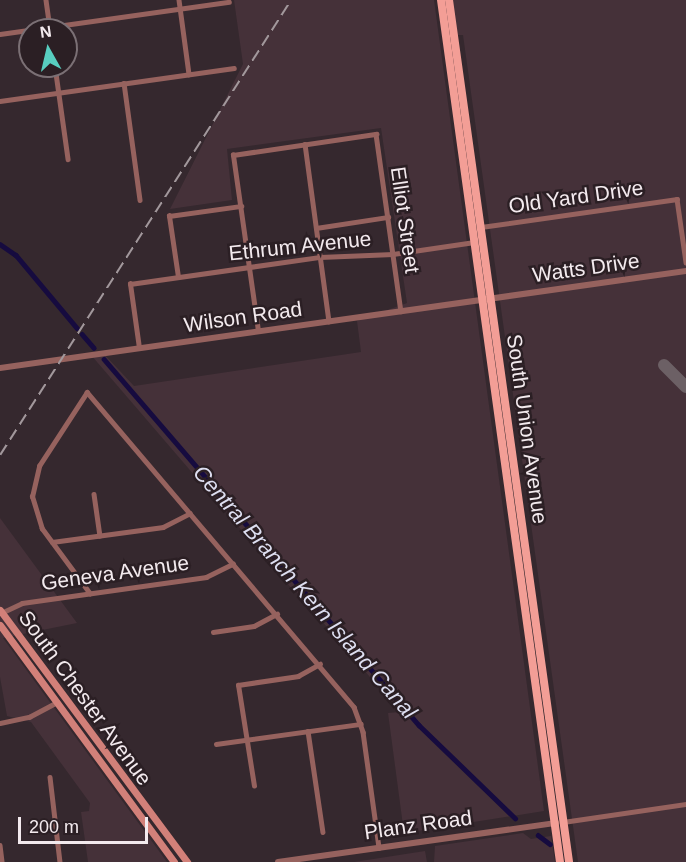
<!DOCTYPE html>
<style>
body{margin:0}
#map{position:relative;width:686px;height:862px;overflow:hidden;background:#35282e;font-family:Arial,sans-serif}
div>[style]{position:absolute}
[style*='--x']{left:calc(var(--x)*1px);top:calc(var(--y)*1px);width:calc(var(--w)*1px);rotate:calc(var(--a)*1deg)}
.built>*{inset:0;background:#453139}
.canal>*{height:4.5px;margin:-2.25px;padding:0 2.25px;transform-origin:2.25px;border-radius:2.25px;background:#160b3f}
.taxiway>*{height:12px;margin:-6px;padding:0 6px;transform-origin:6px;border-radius:6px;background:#6c6065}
.minor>*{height:4.5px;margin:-2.25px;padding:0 2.25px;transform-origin:2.25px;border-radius:2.25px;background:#96625e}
.tertiary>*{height:6px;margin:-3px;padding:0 3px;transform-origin:3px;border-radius:3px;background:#96625e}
.secondary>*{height:7px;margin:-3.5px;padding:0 3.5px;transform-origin:3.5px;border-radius:3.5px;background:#d28079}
.primary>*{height:8px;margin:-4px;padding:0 4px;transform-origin:4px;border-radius:4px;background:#f39e96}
.rail>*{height:1.5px;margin-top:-0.75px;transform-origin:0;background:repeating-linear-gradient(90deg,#a2989c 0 12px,transparent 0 18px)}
span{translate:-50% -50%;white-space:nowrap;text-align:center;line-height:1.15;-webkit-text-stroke:5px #2b1f24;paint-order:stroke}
.street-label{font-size:21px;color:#f3eaee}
.water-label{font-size:22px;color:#dddef0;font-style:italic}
.north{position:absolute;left:18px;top:18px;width:60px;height:60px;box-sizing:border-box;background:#2b1f24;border:2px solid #7b7075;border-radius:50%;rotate:352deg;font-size:16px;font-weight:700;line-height:24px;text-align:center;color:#f3eaee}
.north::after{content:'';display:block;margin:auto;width:21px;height:27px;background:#58cec0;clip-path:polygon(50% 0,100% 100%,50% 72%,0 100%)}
.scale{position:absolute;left:18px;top:817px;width:130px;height:27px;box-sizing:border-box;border:3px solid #f3eaee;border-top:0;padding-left:8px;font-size:18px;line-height:21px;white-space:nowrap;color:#f3eaee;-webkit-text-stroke:4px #2b1f24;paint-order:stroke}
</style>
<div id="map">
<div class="built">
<div style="clip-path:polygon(234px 0,434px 0,544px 811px,404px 833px,388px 713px,400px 712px,296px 591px,307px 589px,295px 576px,305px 588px,293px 590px,91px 355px,103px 353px,134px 386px,361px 352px,357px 321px,407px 303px,381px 128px,227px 149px,232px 200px,170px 209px,243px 64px)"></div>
<div style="clip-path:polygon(449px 0,686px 0,686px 862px,578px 862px,463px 35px,454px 35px)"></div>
<div style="clip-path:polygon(0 518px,77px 623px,3px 638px,167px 862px,88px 862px,81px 812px,89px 811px,90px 803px,31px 722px,7px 716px,0 677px)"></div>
<div style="clip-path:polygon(523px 833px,531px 839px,551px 836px,555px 862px,434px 862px,435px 846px)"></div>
<div style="clip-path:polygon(425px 851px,427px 862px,354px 862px)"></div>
</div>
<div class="canal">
<div style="--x:0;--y:244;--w:19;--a:35"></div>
<div style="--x:16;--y:255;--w:95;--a:50.1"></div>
<div style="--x:82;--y:334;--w:18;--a:49"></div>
<div style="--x:104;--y:359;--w:483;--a:49.3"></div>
<div style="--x:419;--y:725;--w:134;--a:44.1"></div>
<div style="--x:538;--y:835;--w:15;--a:37"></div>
</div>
<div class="taxiway">
<div style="--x:664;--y:365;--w:31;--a:45"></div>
</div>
<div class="minor">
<div style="--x:46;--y:0;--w:30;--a:82"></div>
<div style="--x:179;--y:0;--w:75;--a:82.3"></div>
<div style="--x:0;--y:34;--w:231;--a:-8"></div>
<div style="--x:55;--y:66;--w:94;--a:82"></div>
<div style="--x:124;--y:83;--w:118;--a:82.2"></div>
<div style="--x:0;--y:101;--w:236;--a:-8"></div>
<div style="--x:305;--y:144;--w:179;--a:82.3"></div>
<div style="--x:481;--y:227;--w:198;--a:-8.1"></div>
<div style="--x:677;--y:199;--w:64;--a:81.9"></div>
<div style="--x:316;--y:228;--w:73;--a:-8.7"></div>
<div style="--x:178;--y:277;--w:62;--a:-98.4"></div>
<div style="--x:169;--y:216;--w:73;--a:-7.9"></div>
<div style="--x:258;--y:331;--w:178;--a:-98.1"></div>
<div style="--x:233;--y:155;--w:145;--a:-8.4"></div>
<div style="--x:376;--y:134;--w:179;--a:82"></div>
<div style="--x:139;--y:348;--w:65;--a:-98"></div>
<div style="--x:130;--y:284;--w:192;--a:-8.1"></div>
<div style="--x:320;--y:257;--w:73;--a:-2.4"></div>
<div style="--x:393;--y:254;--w:82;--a:-8.4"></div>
<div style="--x:94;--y:494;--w:42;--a:81.9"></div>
<div style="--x:52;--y:542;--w:112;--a:-7.7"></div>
<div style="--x:163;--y:527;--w:30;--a:-27"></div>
<div style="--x:90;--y:594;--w:81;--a:-126.4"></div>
<div style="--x:42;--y:529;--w:34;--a:-107"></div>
<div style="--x:32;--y:497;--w:32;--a:-77"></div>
<div style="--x:39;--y:466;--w:88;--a:-57"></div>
<div style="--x:87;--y:392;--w:413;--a:49.7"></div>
<div style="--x:354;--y:707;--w:27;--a:70"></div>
<div style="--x:363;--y:732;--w:117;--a:82.1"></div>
<div style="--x:1;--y:613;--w:23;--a:-25"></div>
<div style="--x:22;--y:603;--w:186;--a:-8"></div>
<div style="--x:206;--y:577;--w:30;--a:-26"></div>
<div style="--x:213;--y:632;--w:41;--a:-8.3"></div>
<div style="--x:254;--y:626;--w:26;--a:-28"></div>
<div style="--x:0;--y:723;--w:30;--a:-12"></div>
<div style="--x:29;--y:717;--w:32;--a:-28"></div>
<div style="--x:308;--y:731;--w:102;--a:81.6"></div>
<div style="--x:216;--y:744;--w:146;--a:-7.9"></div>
<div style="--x:50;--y:777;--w:86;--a:83.3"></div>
<div style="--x:254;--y:786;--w:102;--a:-99"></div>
<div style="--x:238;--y:685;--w:61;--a:-8.5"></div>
<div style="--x:298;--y:676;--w:25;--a:-29"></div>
<div style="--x:563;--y:822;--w:124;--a:-8.3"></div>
<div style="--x:0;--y:845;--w:17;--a:83"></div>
</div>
<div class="tertiary">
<div style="--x:0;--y:368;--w:693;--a:-8.05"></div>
<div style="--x:278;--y:862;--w:281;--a:-8"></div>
</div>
<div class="secondary">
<div style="--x:0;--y:610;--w:314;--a:53.4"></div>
<div style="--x:0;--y:625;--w:294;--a:53.7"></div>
</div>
<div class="primary">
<div style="--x:441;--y:0;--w:870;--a:82.14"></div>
<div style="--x:449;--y:0;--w:870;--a:82.07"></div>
</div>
<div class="rail">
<div style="--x:0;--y:455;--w:540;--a:-57.4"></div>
</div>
<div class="street-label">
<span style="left:576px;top:197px;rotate:-8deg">Old Yard Drive</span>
<span style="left:405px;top:220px;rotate:82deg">Elliot Street</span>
<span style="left:300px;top:246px;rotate:-6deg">Ethrum Avenue</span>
<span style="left:586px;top:268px;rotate:-8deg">Watts Drive</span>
<span style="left:243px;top:317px;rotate:-8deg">Wilson Road</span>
<span style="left:527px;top:429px;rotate:82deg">South Union Avenue</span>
<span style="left:115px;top:573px;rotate:-8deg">Geneva Avenue</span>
<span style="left:85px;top:698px;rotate:54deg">South Chester Avenue</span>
<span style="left:418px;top:825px;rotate:-8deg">Planz Road</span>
</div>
<div class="water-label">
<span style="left:305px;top:592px;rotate:49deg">Central Branch Kern Island Canal</span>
</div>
<div class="north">N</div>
<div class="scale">200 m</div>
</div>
